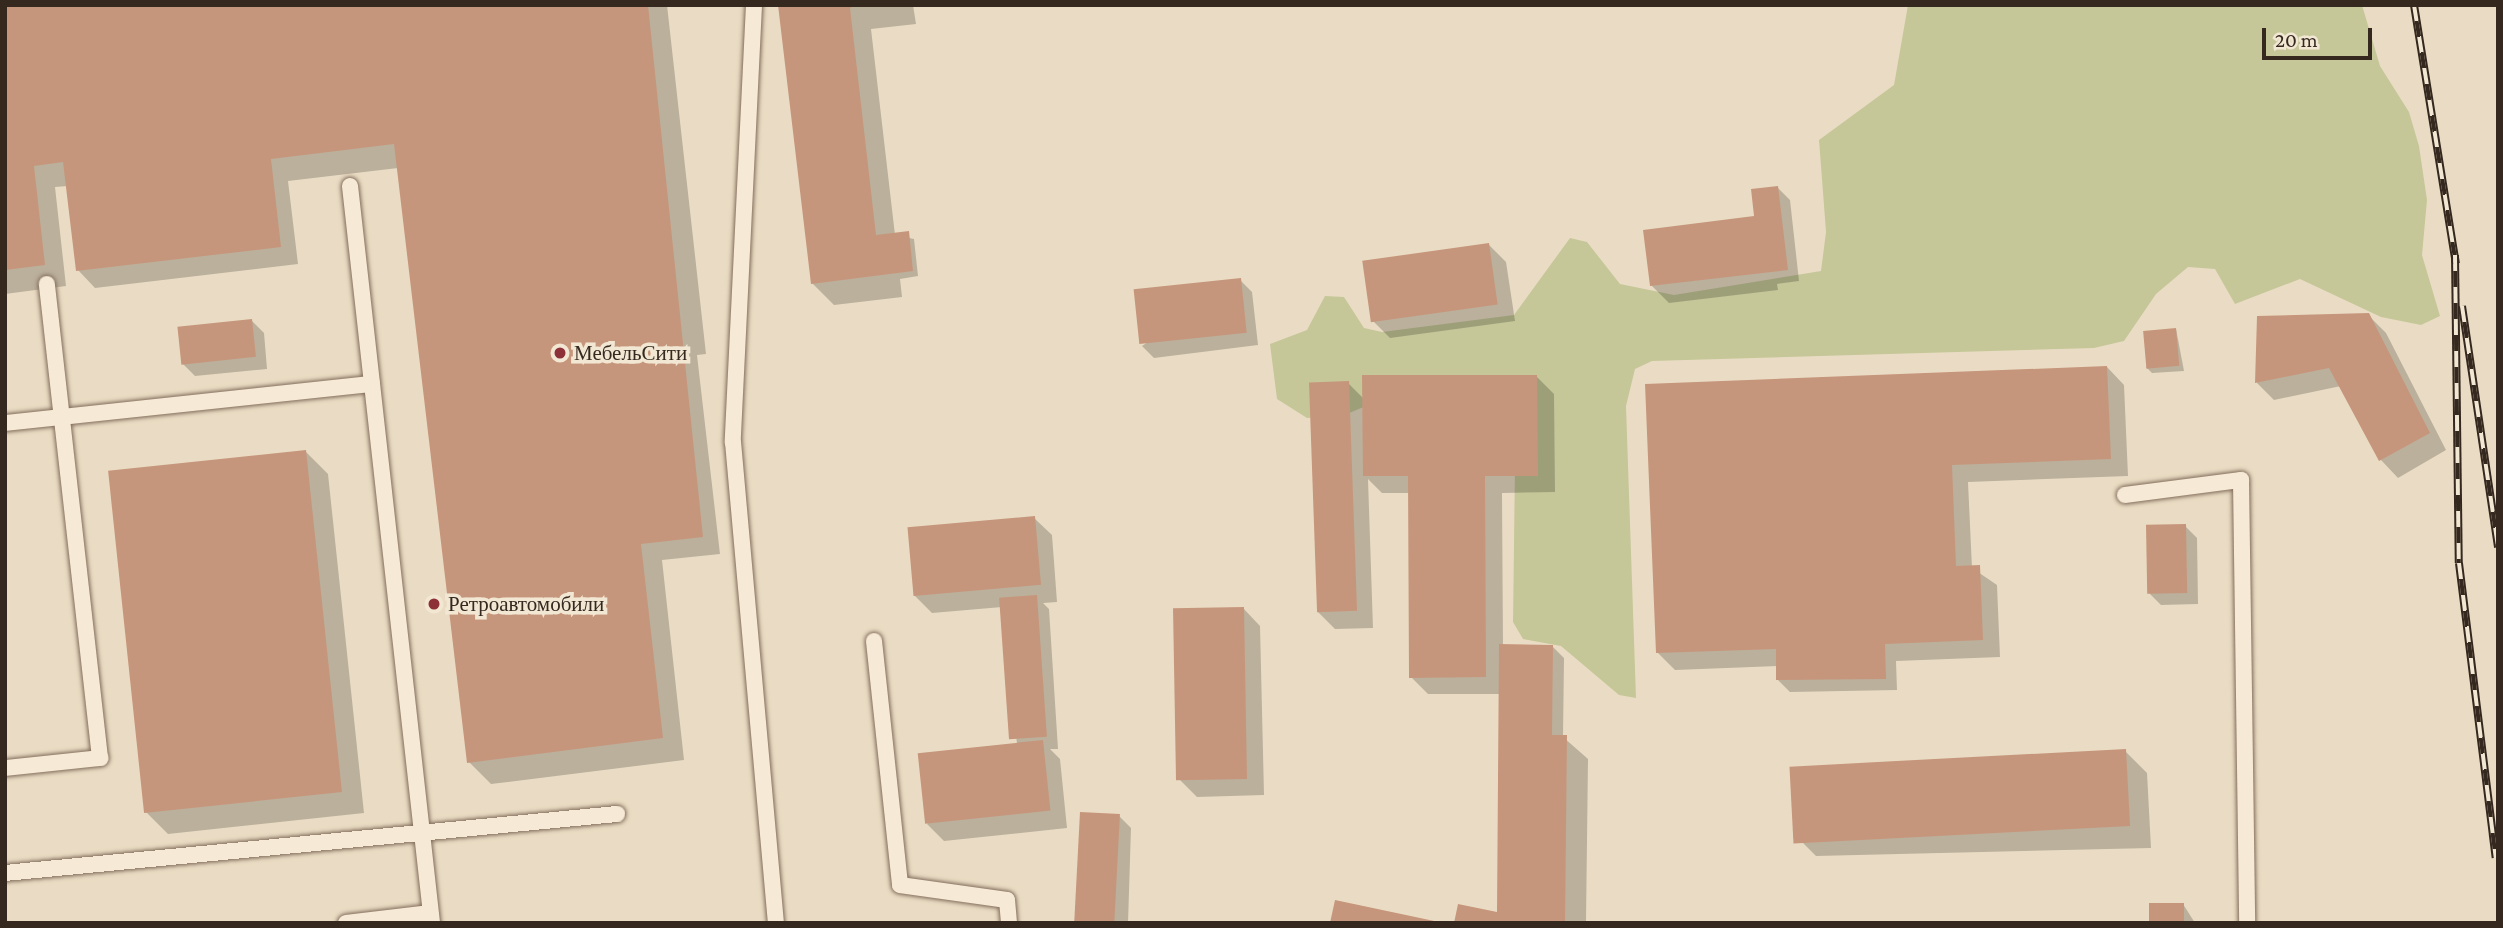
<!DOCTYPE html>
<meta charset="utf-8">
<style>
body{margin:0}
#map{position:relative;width:2503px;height:928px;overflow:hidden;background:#eadcc4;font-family:"Crimson Pro",serif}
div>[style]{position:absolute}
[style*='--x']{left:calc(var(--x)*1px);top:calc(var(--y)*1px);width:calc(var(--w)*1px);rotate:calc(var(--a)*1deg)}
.green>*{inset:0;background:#c5c798}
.shadow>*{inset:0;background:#0003}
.building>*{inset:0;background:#c6967c;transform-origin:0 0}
.roads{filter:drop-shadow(0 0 2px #836e5c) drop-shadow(0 0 2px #836e5c)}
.service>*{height:16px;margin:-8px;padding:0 8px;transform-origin:8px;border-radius:8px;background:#f6ead6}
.rail>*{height:8px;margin-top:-4px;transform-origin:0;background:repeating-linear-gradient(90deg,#f2e7d3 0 16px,#34281f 0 32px);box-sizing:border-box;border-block:2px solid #34281f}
.dots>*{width:19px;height:19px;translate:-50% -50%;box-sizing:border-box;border:4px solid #f2e7d3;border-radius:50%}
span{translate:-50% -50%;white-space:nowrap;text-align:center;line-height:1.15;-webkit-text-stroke:7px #f2e7d3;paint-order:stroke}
.poi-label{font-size:21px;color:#34281f}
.left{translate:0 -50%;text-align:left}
.frame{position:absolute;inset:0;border:7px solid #34281f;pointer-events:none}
.scale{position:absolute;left:2262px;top:28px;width:110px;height:32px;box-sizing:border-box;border:4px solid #34281f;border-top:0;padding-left:9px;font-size:21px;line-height:24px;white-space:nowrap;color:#34281f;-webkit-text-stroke:5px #f2e7d3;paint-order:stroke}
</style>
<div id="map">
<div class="green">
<div style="clip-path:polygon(1908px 5px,2362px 5px,2380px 66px,2409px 112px,2419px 146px,2427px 200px,2422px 255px,2440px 316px,2421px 325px,2381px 317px,2300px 279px,2235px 304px,2215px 269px,2188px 267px,2156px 294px,2124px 341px,2094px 348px,1652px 361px,1635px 369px,1626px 406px,1636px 698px,1619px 695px,1561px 646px,1523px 639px,1513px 622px,1515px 465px,1414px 386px,1342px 416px,1307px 418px,1277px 399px,1270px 344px,1307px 330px,1325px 296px,1344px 297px,1364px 328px,1382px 332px,1514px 315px,1570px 238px,1587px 242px,1620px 284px,1674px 295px,1821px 271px,1826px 232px,1819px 140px,1894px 85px)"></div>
</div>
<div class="shadow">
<div style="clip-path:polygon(5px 5px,667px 5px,706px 354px,697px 355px,720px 554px,662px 560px,684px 760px,491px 784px,469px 762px,398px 168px,288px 181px,298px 264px,95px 288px,78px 270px,68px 186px,55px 187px,66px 286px,5px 294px)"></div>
<div style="clip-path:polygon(780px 5px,913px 5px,916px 24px,871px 29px,895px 235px,914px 239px,918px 276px,900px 279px,902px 297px,834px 305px,812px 283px)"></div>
<div style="clip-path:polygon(1778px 188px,1790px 200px,1799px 281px,1777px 284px,1778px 290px,1669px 303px,1651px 285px,1757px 221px)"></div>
<div style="clip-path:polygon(1488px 244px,1506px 262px,1515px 321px,1390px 338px,1373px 321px)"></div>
<div style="clip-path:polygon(1240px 280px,1252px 292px,1258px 345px,1154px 358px,1142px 346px)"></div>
<div style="clip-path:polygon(2368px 315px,2386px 333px,2446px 450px,2398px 478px,2381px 460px,2341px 386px,2274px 400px,2257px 383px,2259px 318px)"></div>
<div style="clip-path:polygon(252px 321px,264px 333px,267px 369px,195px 376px,183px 364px)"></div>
<div style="clip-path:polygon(2176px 329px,2184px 371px,2152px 373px,2146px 367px)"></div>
<div style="clip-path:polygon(2107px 367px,2124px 385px,2128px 476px,1968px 482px,1972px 568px,1997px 585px,2000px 657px,1896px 661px,1897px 690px,1790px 692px,1778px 680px,1778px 666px,1675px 670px,1658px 653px,1647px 386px)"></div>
<div style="clip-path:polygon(1537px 377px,1554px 394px,1555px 492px,1502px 493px,1503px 646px,1552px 646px,1564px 658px,1563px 737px,1588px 759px,1586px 923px,1456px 923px,1498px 914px,1500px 694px,1428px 694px,1411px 677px,1410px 493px,1382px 493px,1368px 479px,1373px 628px,1335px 629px,1318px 612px,1348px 383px,1364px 399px)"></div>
<div style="clip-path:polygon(306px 452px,328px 474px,364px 813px,168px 834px,146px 812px)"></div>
<div style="clip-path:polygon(1034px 518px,1052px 535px,1057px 602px,1043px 603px,1049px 609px,1058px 749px,1050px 749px,1060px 759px,1067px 828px,944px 841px,927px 824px,1017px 744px,1002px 607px,932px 613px,914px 595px)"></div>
<div style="clip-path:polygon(2185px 526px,2197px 538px,2198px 604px,2161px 605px,2149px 593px)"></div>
<div style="clip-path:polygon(1243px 608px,1260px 626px,1264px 795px,1197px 797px,1179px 779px)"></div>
<div style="clip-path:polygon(2125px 751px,2147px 773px,2151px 848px,1816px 856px,1794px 834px)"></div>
<div style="clip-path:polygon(1119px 816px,1131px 828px,1128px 923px,1078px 923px)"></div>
<div style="clip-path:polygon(2183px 904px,2195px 923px,2150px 923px)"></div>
</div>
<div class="building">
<div style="clip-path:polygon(5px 5px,648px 5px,703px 537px,641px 544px,663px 738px,467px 763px,394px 144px,271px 159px,281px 247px,76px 271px,63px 162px,34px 166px,45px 265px,5px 270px)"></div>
<div style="clip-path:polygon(778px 5px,856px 5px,850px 8px,876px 235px,909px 231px,913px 271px,811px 284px)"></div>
<div style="clip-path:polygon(1778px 186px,1788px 270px,1650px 286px,1643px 230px,1754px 216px,1751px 189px)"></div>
<div style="left:1489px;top:243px;width:62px;height:128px;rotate:82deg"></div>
<div style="left:1241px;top:278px;width:55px;height:108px;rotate:84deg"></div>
<div style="clip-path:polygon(2369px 313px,2430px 433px,2379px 461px,2329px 368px,2255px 383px,2257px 316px)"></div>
<div style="left:252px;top:319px;width:38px;height:75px;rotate:84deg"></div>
<div style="left:2176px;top:328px;width:38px;height:33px;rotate:85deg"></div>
<div style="clip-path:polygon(2107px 366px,2111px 459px,1952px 465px,1956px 566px,1980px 565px,1983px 640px,1885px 644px,1886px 679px,1776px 680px,1776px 649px,1656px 653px,1645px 384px)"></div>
<div style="clip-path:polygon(1362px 375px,1537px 375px,1538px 476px,1485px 476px,1486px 677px,1409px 678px,1408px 476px,1363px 476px)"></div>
<div style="left:1349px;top:381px;width:230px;height:40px;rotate:88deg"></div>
<div style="left:306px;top:450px;width:344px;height:199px;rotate:84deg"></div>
<div style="left:1035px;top:516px;width:69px;height:128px;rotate:85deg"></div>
<div style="left:2186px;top:524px;width:69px;height:40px;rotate:89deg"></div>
<div style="left:1037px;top:595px;width:142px;height:38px;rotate:86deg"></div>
<div style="left:1244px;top:607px;width:172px;height:71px;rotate:89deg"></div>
<div style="clip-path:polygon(1499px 644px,1553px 645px,1552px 735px,1567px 735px,1565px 923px,1454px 923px,1458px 904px,1497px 912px)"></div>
<div style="left:1043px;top:740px;width:71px;height:126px;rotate:84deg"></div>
<div style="left:2126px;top:749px;width:77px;height:337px;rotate:87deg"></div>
<div style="left:1080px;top:812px;width:40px;height:111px;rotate:3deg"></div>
<div style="clip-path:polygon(1335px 900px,1439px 922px,1439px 923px,1330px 923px)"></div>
<div style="left:2149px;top:903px;width:35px;height:20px"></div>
</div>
<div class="roads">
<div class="service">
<div style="--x:754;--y:5;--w:438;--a:92.8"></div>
<div style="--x:733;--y:442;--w:483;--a:84.9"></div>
<div style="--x:350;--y:186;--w:742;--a:83.65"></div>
<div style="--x:5;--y:423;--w:369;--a:-6.1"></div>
<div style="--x:2125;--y:495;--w:117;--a:-7.4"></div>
<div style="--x:2241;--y:480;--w:443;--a:89.2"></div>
<div style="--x:874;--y:641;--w:245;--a:83.9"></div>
<div style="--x:900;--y:885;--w:108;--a:8"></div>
<div style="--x:1007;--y:900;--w:23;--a:85"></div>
<div style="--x:5;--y:768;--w:96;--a:-6"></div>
<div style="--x:100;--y:758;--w:477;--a:-96.4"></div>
<div style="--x:5;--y:873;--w:615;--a:-5.51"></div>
<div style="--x:346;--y:923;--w:85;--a:-6.8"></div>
</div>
</div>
<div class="rail">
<div style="--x:2414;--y:5;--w:262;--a:80.8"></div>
<div style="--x:2455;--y:255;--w:308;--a:89.3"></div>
<div style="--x:2459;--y:563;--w:297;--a:82.9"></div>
<div style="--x:2462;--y:306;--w:244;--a:81.5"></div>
</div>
<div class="dots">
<div style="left:560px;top:353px;background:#8e3037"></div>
<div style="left:434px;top:604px;background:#8e3037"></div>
</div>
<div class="poi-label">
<span class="left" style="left:574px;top:353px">МебельСити</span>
<span class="left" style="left:448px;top:604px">Ретроавтомобили</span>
</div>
<div class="frame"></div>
<div class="scale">20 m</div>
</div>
